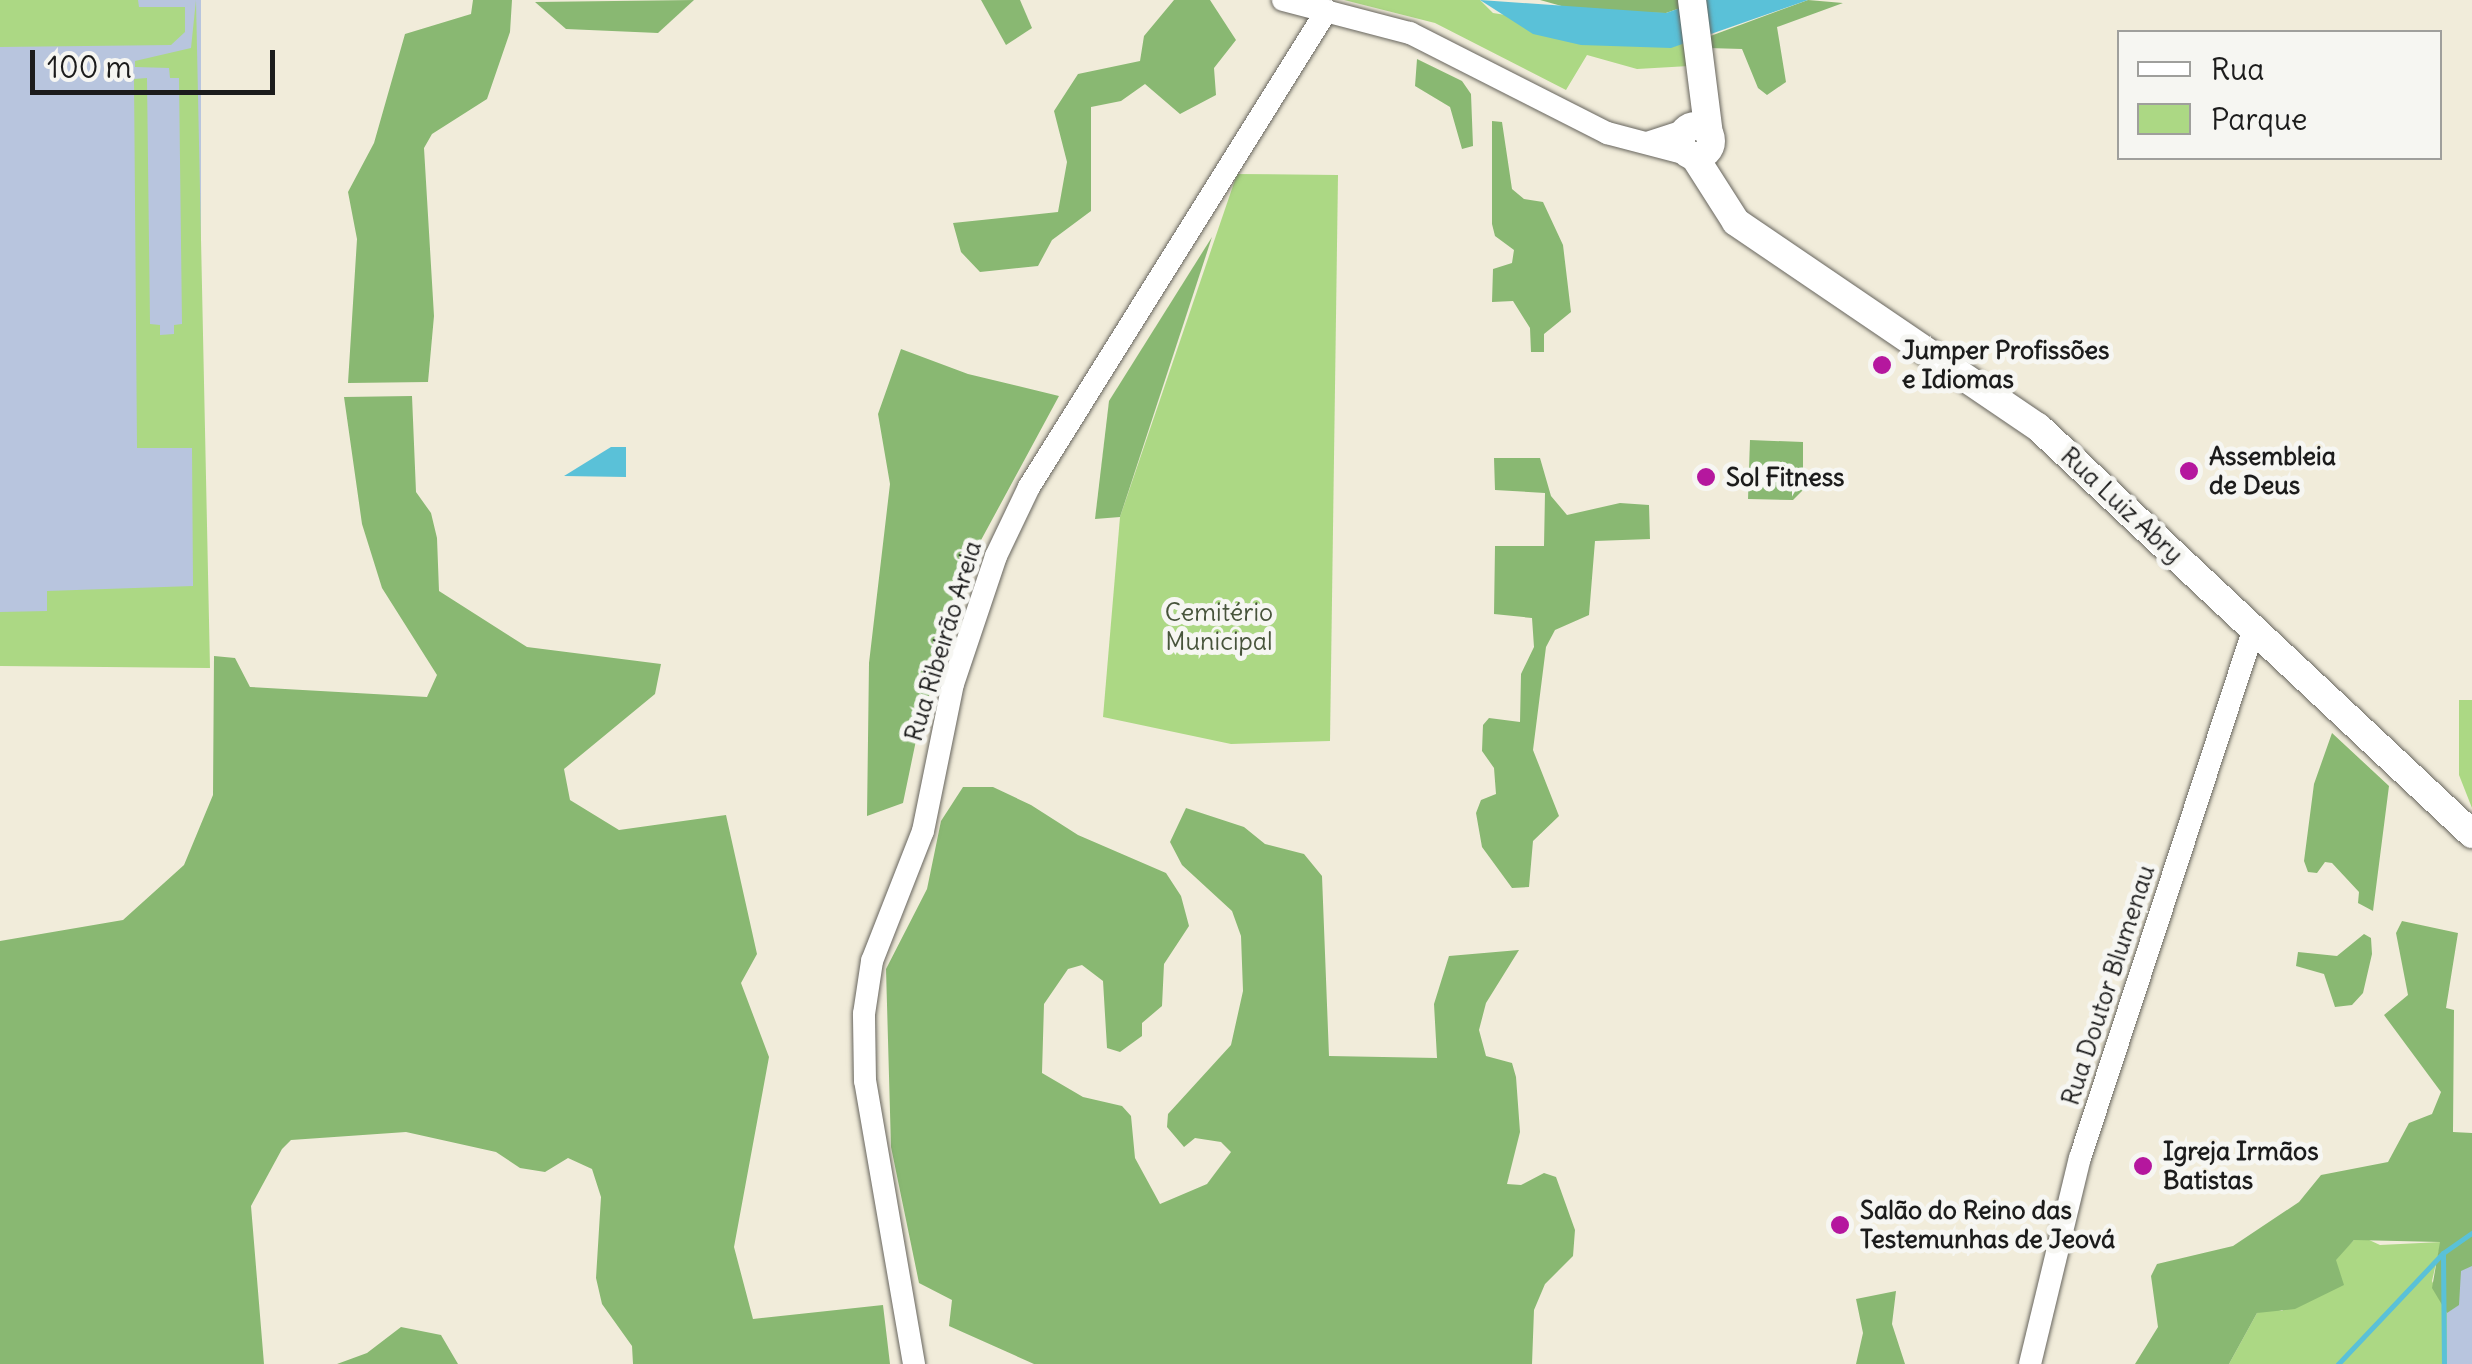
<!DOCTYPE html>
<meta charset="utf-8">
<style>
body{margin:0}
#map{position:relative;width:2472px;height:1364px;overflow:hidden;background:#f1ecda;font-family:Delius,sans-serif}
div>[style]{position:absolute}
[style*='--x']{left:calc(var(--x)*1px);top:calc(var(--y)*1px);width:calc(var(--w)*1px);rotate:calc(var(--a)*1deg)}
.industrial>*{inset:0;background:#b8c5de;transform-origin:0 0}
.green>*{inset:0;background:#acd884}
.forest>*{inset:0;background:#89b872}
.water>*{inset:0;background:#5ac1d8}
.stream>*{height:5px;margin:-2.5px;padding:0 2.5px;transform-origin:2.5px;border-radius:2.5px;background:#5ac1d8}
.roads{filter:drop-shadow(0 0 2px #67655e) drop-shadow(0 0 2px #67655e)}
.minor>*{height:22px;margin:-11px;padding:0 11px;transform-origin:11px;border-radius:11px;background:#fff}
.major>*{height:28px;margin:-14px;padding:0 14px;transform-origin:14px;border-radius:14px;background:#fff}
.major>.ring{margin:-14px;padding:0;box-sizing:content-box;background:none;border:28px solid #fff;border-radius:50%}
.dots>*{width:28px;height:28px;translate:-50% -50%;box-sizing:border-box;border:5px solid #f6f6f2;border-radius:50%}
span{translate:-50% -50%;white-space:nowrap;text-align:center;line-height:1.15;-webkit-text-stroke:10px #f6f6f2;paint-order:stroke}
.poi-label{font-size:25px;color:#1c1c1c;font-weight:700}
.left{translate:0 -50%;text-align:left}
.street-label{font-size:25px;color:#1c1c1c}
.park-label{font-size:25px;color:#47543b}
.legend{position:absolute;left:2117px;top:30px;width:325px;height:130px;box-sizing:border-box;background:#f6f6f2;border:2px solid #9f9f9c;margin:0;padding:12px 18px;list-style:none;font-size:30px;color:#1c1c1c}
.legend li{display:flex;align-items:center;gap:20px;height:50px}
.legend b{width:50px;border:2px solid #9f9f9c}
.scale{position:absolute;left:30px;top:50px;width:245px;height:45px;box-sizing:border-box;border:5px solid #1c1c1c;border-top:0;padding-left:12px;font-size:30px;line-height:35px;white-space:nowrap;color:#1c1c1c;-webkit-text-stroke:8px #f6f6f2;paint-order:stroke}
</style>
<div id="map">
<div class="industrial">
<div style="left:0;top:0;width:201px;height:666px"></div>
<div style="clip-path:polygon(2472px 1238px,2472px 1364px,2447px 1364px,2446px 1253px)"></div>
</div>
<div class="green">
<div style="clip-path:polygon(0 0,138px 0,139px 7px,185px 7px,185px 32px,171px 45px,0 47px)"></div>
<div style="clip-path:polygon(196px 0,210px 668px,0 666px,0 612px,47px 611px,47px 591px,193px 586px,192px 448px,137px 448px,134px 79px,147px 78px,150px 324px,160px 325px,160px 335px,174px 334px,174px 325px,182px 324px,179px 78px,170px 78px,169px 68px,135px 67px,135px 61px,191px 48px)"></div>
<div style="clip-path:polygon(1344px 0,1480px 0,1493px 13px,1685px 44px,1689px 66px,1637px 69px,1587px 55px,1566px 90px,1435px 23px)"></div>
<div style="clip-path:polygon(1237px 174px,1338px 175px,1330px 741px,1231px 744px,1103px 717px,1120px 517px)"></div>
<div style="clip-path:polygon(2459px 700px,2472px 700px,2472px 808px,2459px 775px)"></div>
<div style="clip-path:polygon(2367px 1239px,2380px 1245px,2441px 1242px,2432px 1281px,2447px 1313px,2447px 1364px,2229px 1364px,2257px 1313px,2269px 1307px,2282px 1311px,2354px 1240px)"></div>
</div>
<div class="forest">
<div style="clip-path:polygon(473px 0,512px 0,510px 32px,487px 99px,432px 134px,424px 148px,434px 316px,428px 382px,348px 383px,357px 239px,348px 192px,374px 143px,405px 34px,471px 14px)"></div>
<div style="clip-path:polygon(694px 0,658px 33px,566px 29px,535px 2px)"></div>
<div style="clip-path:polygon(981px 0,1020px 0,1032px 28px,1006px 45px)"></div>
<div style="clip-path:polygon(1174px 0,1210px 0,1236px 40px,1214px 68px,1216px 95px,1180px 114px,1145px 84px,1121px 101px,1091px 107px,1091px 211px,1052px 240px,1038px 266px,980px 272px,961px 252px,953px 223px,1058px 212px,1067px 162px,1054px 111px,1078px 74px,1140px 61px,1144px 36px)"></div>
<div style="clip-path:polygon(1540px 0,1703px 0,1666px 13px,1583px 12px)"></div>
<div style="clip-path:polygon(1808px 0,1843px 3px,1777px 27px,1786px 82px,1767px 95px,1758px 88px,1742px 49px,1708px 48px,1705px 38px)"></div>
<div style="clip-path:polygon(1417px 59px,1462px 81px,1471px 94px,1473px 146px,1462px 149px,1450px 107px,1415px 86px)"></div>
<div style="clip-path:polygon(1492px 121px,1502px 122px,1512px 189px,1524px 199px,1543px 202px,1563px 245px,1571px 312px,1544px 334px,1544px 352px,1531px 352px,1530px 328px,1513px 301px,1492px 302px,1493px 269px,1512px 263px,1514px 250px,1495px 236px,1492px 224px)"></div>
<div style="clip-path:polygon(1212px 237px,1120px 517px,1095px 519px,1109px 401px)"></div>
<div style="clip-path:polygon(901px 349px,968px 374px,1059px 396px,980px 542px,919px 726px,903px 803px,867px 816px,869px 663px,890px 484px,878px 414px)"></div>
<div style="clip-path:polygon(412px 396px,416px 492px,431px 513px,437px 538px,439px 591px,527px 647px,661px 664px,655px 694px,564px 769px,570px 800px,619px 830px,726px 815px,757px 954px,741px 983px,769px 1057px,734px 1247px,753px 1319px,883px 1305px,890px 1364px,633px 1364px,632px 1346px,602px 1304px,596px 1278px,601px 1197px,592px 1169px,568px 1158px,545px 1172px,520px 1168px,496px 1152px,406px 1132px,291px 1140px,282px 1149px,251px 1206px,264px 1364px,0 1364px,0 941px,123px 920px,184px 865px,213px 795px,214px 656px,235px 658px,250px 687px,427px 697px,437px 675px,382px 588px,362px 524px,344px 397px)"></div>
<div style="clip-path:polygon(1750px 440px,1803px 442px,1803px 490px,1793px 500px,1748px 499px)"></div>
<div style="clip-path:polygon(1494px 458px,1540px 458px,1551px 496px,1567px 515px,1620px 503px,1649px 505px,1650px 539px,1595px 541px,1589px 615px,1555px 630px,1546px 647px,1533px 750px,1559px 816px,1533px 841px,1529px 887px,1512px 888px,1482px 847px,1476px 813px,1481px 800px,1496px 794px,1494px 768px,1482px 751px,1483px 725px,1489px 718px,1520px 722px,1521px 674px,1534px 647px,1532px 618px,1494px 614px,1495px 546px,1544px 546px,1545px 493px,1495px 490px)"></div>
<div style="clip-path:polygon(2332px 733px,2389px 786px,2373px 911px,2358px 903px,2359px 892px,2332px 863px,2325px 862px,2317px 873px,2308px 872px,2304px 861px,2314px 784px)"></div>
<div style="clip-path:polygon(963px 787px,993px 787px,1031px 805px,1078px 835px,1166px 873px,1181px 896px,1189px 926px,1164px 964px,1162px 1006px,1142px 1023px,1142px 1036px,1120px 1052px,1107px 1048px,1103px 981px,1082px 965px,1068px 969px,1044px 1004px,1042px 1073px,1083px 1097px,1122px 1106px,1131px 1116px,1135px 1158px,1160px 1204px,1207px 1184px,1231px 1152px,1221px 1142px,1195px 1138px,1184px 1147px,1167px 1127px,1168px 1114px,1231px 1045px,1243px 991px,1241px 936px,1232px 911px,1182px 865px,1170px 842px,1186px 808px,1244px 827px,1265px 844px,1304px 854px,1322px 876px,1329px 1056px,1437px 1058px,1434px 1004px,1449px 956px,1519px 950px,1486px 1003px,1479px 1030px,1486px 1056px,1512px 1063px,1516px 1077px,1520px 1132px,1507px 1184px,1521px 1185px,1544px 1173px,1556px 1177px,1575px 1230px,1573px 1256px,1545px 1284px,1534px 1310px,1532px 1364px,1034px 1364px,949px 1326px,952px 1300px,919px 1283px,891px 1147px,886px 969px,927px 889px,941px 821px)"></div>
<div style="clip-path:polygon(2402px 921px,2458px 933px,2446px 1008px,2454px 1010px,2453px 1132px,2472px 1133px,2472px 1266px,2461px 1271px,2459px 1305px,2447px 1313px,2432px 1288px,2440px 1242px,2354px 1240px,2336px 1260px,2344px 1285px,2295px 1309px,2257px 1313px,2229px 1364px,2135px 1364px,2158px 1327px,2151px 1276px,2157px 1264px,2233px 1246px,2299px 1202px,2321px 1175px,2388px 1162px,2409px 1123px,2432px 1114px,2441px 1092px,2384px 1015px,2408px 995px,2396px 933px)"></div>
<div style="clip-path:polygon(2364px 934px,2371px 938px,2372px 954px,2363px 993px,2352px 1005px,2335px 1007px,2324px 974px,2296px 966px,2298px 952px,2337px 956px)"></div>
<div style="clip-path:polygon(1896px 1291px,1892px 1324px,1905px 1364px,1856px 1364px,1863px 1333px,1856px 1299px)"></div>
<div style="clip-path:polygon(401px 1327px,441px 1335px,458px 1364px,337px 1364px,367px 1353px)"></div>
</div>
<div class="water">
<div style="clip-path:polygon(1480px 0,1666px 13px,1703px 0,1808px 0,1671px 48px,1581px 45px,1533px 34px)"></div>
<div style="clip-path:polygon(611px 447px,626px 447px,626px 477px,564px 476px)"></div>
</div>
<div class="stream">
<div style="--x:2443;--y:1253;--w:111;--a:89.5"></div>
<div style="--x:2338;--y:1364;--w:153;--a:-46.6"></div>
<div style="--x:2443;--y:1253;--w:35;--a:-35"></div>
</div>
<div class="roads">
<div class="minor">
<div style="--x:1283;--y:0;--w:131;--a:14.6"></div>
<div style="--x:1410;--y:33;--w:221;--a:26.9"></div>
<div style="--x:1607;--y:133;--w:86;--a:14.8"></div>
<div style="--x:1647;--y:143;--w:42;--a:-18"></div>
<div style="--x:914;--y:1364;--w:287;--a:-99.8"></div>
<div style="--x:865;--y:1081;--w:67;--a:-90.9"></div>
<div style="--x:864;--y:1014;--w:54;--a:-81.4"></div>
<div style="--x:872;--y:961;--w:140;--a:-68.6"></div>
<div style="--x:923;--y:831;--w:150;--a:-78.5"></div>
<div style="--x:953;--y:684;--w:135;--a:-71.4"></div>
<div style="--x:996;--y:556;--w:76;--a:-64.4"></div>
<div style="--x:1029;--y:487;--w:562;--a:-58.01"></div>
<div style="--x:2030;--y:1364;--w:212;--a:-76.4"></div>
<div style="--x:2080;--y:1158;--w:558;--a:-71.82"></div>
</div>
<div class="major">
<div style="--x:1692;--y:0;--w:135;--a:82.8"></div>
<div class="ring" style="left:1681px;top:126px;width:2px;height:2px"></div>
<div style="--x:1694;--y:156;--w:78;--a:57.5"></div>
<div style="--x:1736;--y:222;--w:365;--a:34.2"></div>
<div style="--x:2038;--y:427;--w:595;--a:43.16"></div>
</div>
</div>
<div class="dots">
<div style="left:1882px;top:365px;background:#b5179e"></div>
<div style="left:2189px;top:471px;background:#b5179e"></div>
<div style="left:1706px;top:477px;background:#b5179e"></div>
<div style="left:2143px;top:1166px;background:#b5179e"></div>
<div style="left:1840px;top:1225px;background:#b5179e"></div>
</div>
<div class="poi-label">
<span class="left" style="left:1902px;top:365px">Jumper Profissões<br>e Idiomas</span>
<span class="left" style="left:2209px;top:471px">Assembleia<br>de Deus</span>
<span class="left" style="left:1726px;top:477px">Sol Fitness</span>
<span class="left" style="left:2163px;top:1166px">Igreja Irmãos<br>Batistas</span>
<span class="left" style="left:1860px;top:1225px">Salão do Reino das<br>Testemunhas de Jeová</span>
</div>
<div class="street-label">
<span style="left:2122px;top:505px;rotate:43deg">Rua Luiz Abry</span>
<span style="left:943px;top:641px;rotate:-73deg">Rua Ribeirão Areia</span>
<span style="left:2108px;top:985px;rotate:-72deg">Rua Doutor Blumenau</span>
</div>
<div class="park-label">
<span style="left:1219px;top:627px">Cemitério<br>Municipal</span>
</div>
<ul class="legend">
<li><b style="height:12px;background:#fff"></b>Rua</li>
<li><b style="height:28px;background:#acd884"></b>Parque</li>
</ul>
<div class="scale">100 m</div>
</div>
